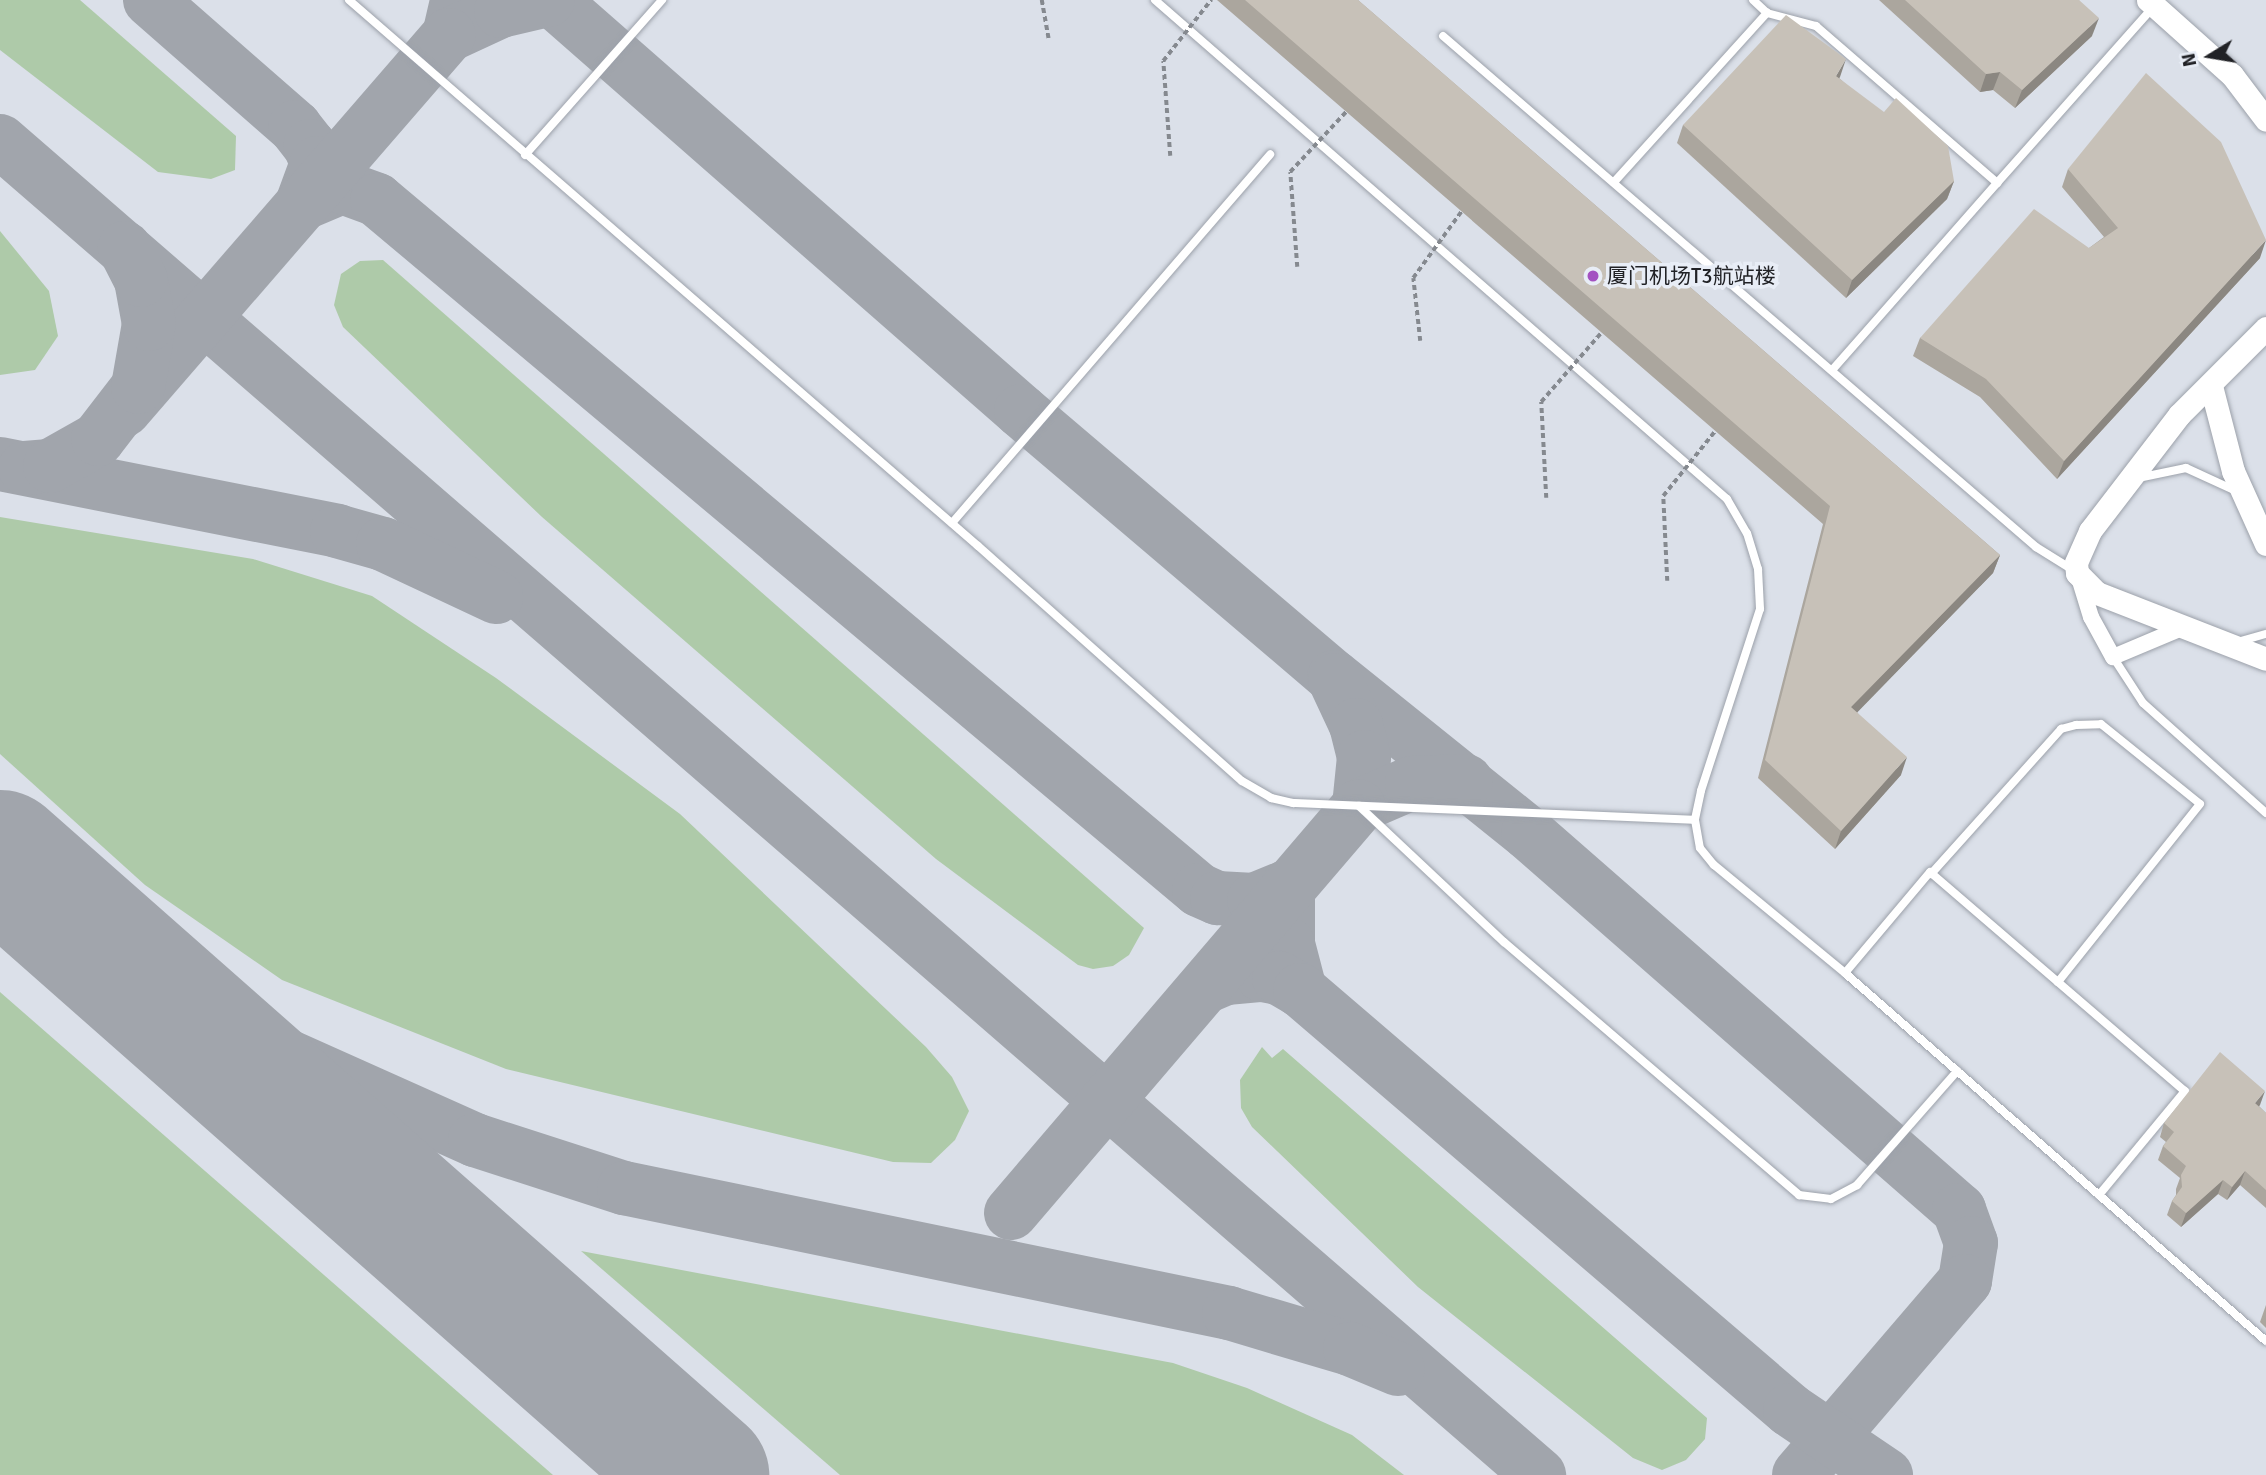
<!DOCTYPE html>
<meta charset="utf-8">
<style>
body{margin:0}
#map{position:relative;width:2266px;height:1475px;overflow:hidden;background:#dbe0e9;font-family:Signika,"Noto Sans SC",sans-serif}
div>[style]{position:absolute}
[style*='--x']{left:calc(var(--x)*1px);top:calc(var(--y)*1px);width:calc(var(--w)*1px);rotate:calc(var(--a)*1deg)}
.green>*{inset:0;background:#aecaa9}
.taxiway>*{height:54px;margin:-27px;padding:0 27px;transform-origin:27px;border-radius:27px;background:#a1a5ac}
.runway>*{height:135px;margin:-67.5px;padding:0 67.5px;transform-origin:67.5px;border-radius:67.5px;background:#a1a5ac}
.path>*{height:3.5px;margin-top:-1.75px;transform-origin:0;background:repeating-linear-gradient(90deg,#85898f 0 5px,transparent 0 8.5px)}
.roads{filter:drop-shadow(0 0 2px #9ca1aa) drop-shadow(0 0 2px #9ca1aa)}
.service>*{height:8px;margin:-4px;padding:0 4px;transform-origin:4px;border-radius:4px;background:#fff}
.minor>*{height:16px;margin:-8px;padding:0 8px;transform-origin:8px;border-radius:8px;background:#fff}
.secondary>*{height:23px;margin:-11.5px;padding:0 11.5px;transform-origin:11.5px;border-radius:11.5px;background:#fff}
.path-bridge>*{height:3.5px;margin-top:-1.75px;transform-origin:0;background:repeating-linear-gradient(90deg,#85898f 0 5px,transparent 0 8.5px)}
.wall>*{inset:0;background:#aba69e}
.shaded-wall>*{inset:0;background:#8b8781}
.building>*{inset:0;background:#c7c1b8}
.dots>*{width:19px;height:19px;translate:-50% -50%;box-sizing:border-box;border:4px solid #e8edf6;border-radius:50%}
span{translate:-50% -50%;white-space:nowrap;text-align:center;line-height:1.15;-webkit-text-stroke:7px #e8edf6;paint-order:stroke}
.poi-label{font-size:21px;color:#212226}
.left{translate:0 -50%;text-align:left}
.north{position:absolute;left:2175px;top:21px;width:70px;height:70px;-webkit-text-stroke:5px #e8edf6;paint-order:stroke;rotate:259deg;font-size:19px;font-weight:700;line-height:28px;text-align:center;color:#212226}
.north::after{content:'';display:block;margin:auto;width:24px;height:32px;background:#212226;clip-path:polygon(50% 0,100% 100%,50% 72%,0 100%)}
</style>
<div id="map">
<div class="green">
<div style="clip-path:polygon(0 0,80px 0,236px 136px,235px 170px,211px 179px,158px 172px,0 50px)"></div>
<div style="clip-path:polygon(0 231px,49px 291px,58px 336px,35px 370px,0 375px)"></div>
<div style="clip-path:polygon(383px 260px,1144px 928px,1129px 955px,1113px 966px,1093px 969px,1078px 965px,936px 859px,542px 517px,343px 327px,334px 305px,341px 274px,360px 261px)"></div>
<div style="clip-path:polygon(0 517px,253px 559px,372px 596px,496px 678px,680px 814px,926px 1047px,952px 1077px,969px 1111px,955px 1140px,931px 1163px,893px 1162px,506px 1069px,282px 980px,145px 885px,0 754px)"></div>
<div style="clip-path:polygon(0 992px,553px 1475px,0 1475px)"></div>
<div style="clip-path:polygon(1262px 1047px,1272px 1058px,1283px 1049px,1707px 1418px,1705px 1439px,1686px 1460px,1662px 1470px,1633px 1458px,1418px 1287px,1252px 1127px,1241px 1108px,1240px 1080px)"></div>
<div style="clip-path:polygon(581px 1251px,1173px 1363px,1247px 1388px,1352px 1435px,1404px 1475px,840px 1475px)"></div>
</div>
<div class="taxiway">
<div style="--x:150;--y:0;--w:193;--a:41.2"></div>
<div style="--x:295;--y:127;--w:24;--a:52"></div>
<div style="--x:310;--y:146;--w:18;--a:68"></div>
<div style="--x:317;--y:163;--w:44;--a:110.1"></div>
<div style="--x:552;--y:0;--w:624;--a:41.23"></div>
<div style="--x:1021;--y:411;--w:411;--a:40.4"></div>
<div style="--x:1334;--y:677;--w:249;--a:38.8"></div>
<div style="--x:1528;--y:833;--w:573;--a:41.18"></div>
<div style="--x:1959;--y:1210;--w:35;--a:70"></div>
<div style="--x:1971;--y:1243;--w:38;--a:99"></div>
<div style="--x:1965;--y:1281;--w:255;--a:130.6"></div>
<div style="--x:457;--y:1;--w:35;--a:103"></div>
<div style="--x:449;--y:35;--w:57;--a:-24.8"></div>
<div style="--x:501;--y:11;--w:48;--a:-13.2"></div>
<div style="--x:0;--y:141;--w:2037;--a:40.92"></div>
<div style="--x:302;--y:204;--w:43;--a:-23"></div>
<div style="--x:342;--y:187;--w:37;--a:20"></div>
<div style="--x:377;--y:200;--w:1073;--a:40.01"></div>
<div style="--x:1199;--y:890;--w:20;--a:24"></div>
<div style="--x:1217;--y:898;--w:37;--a:3"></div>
<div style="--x:1254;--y:900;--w:37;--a:-22"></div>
<div style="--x:1288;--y:886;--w:58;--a:90"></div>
<div style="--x:1288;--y:944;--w:48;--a:75.4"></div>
<div style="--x:124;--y:410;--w:496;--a:-49.1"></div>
<div style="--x:0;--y:464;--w:344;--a:11.2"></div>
<div style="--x:337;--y:531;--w:48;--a:15.8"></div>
<div style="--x:383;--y:544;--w:125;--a:25.1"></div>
<div style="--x:25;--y:468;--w:25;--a:-5"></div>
<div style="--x:50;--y:466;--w:55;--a:-29.4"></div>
<div style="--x:98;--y:439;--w:66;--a:-52.4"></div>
<div style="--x:138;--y:387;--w:64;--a:-80.1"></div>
<div style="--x:149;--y:324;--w:45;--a:-100.3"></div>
<div style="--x:141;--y:280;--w:36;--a:-117"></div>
<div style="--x:1335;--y:680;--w:50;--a:65"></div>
<div style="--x:1356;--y:725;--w:33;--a:76"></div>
<div style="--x:1364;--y:757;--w:49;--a:95.8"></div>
<div style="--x:1359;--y:806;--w:58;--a:-23.5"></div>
<div style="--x:1412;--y:783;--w:54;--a:-2.1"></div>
<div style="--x:54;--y:904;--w:146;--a:35.2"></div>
<div style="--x:173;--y:988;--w:121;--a:31.5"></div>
<div style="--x:276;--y:1051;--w:218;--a:24.1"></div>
<div style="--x:475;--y:1140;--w:157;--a:17.9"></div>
<div style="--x:624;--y:1188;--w:618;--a:11.67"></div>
<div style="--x:1229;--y:1313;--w:126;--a:16.6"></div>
<div style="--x:1350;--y:1349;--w:52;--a:22.6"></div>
<div style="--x:1205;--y:987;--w:23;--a:-23"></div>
<div style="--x:1226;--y:978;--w:36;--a:-5"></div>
<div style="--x:1262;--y:975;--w:17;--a:10"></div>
<div style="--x:1279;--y:978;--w:24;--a:30"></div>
<div style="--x:1300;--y:990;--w:645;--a:40.6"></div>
<div style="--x:1790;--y:1410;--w:116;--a:34.1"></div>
<div style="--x:1011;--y:1213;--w:535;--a:-49.47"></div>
</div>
<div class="runway">
<div style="--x:0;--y:857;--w:935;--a:41.4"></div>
</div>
<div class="path">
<div style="--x:1042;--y:0;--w:39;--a:80"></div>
</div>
<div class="roads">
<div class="service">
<div style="--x:349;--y:0;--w:833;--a:40.96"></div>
<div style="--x:978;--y:546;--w:353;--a:41.7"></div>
<div style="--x:1242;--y:781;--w:34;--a:30"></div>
<div style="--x:1271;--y:798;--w:23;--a:13"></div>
<div style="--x:1293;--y:803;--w:402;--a:2.4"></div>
<div style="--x:1155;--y:0;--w:759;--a:41.1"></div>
<div style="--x:1727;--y:499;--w:39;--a:60"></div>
<div style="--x:1747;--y:533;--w:38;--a:73"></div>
<div style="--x:1758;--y:569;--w:40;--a:87.1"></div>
<div style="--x:1760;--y:609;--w:191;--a:108"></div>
<div style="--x:1701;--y:791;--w:30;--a:102"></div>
<div style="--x:1695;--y:820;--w:28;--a:80"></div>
<div style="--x:1700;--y:848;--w:22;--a:51"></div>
<div style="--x:1714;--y:865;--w:170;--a:39.5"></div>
<div style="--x:1845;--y:973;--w:559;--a:41.16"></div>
<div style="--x:1767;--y:13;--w:51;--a:14.9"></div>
<div style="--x:1816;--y:26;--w:240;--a:40.9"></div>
<div style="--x:1997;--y:183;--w:247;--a:131.4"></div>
<div style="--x:1443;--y:36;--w:783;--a:40.75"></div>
<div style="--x:2036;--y:547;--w:44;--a:31.9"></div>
<div style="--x:525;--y:155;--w:207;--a:-48.5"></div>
<div style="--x:1615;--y:181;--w:227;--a:-47.9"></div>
<div style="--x:1767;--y:13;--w:19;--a:-137"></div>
<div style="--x:1997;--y:183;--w:235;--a:-48.4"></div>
<div style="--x:2138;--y:478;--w:49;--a:-11.8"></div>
<div style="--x:2186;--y:468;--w:53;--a:24.6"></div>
<div style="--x:952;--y:523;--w:487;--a:-49.2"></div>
<div style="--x:2241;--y:641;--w:26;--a:-16"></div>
<div style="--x:2113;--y:657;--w:55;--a:56.9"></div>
<div style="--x:2143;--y:703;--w:165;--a:41.8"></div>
<div style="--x:1359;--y:806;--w:199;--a:43.2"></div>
<div style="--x:1504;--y:942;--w:389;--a:40.6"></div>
<div style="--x:1799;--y:1195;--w:32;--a:7"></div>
<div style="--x:1831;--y:1199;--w:30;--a:-28"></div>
<div style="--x:1857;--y:1185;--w:152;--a:-48.7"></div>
<div style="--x:1931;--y:874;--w:195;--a:-48.1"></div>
<div style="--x:2061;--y:729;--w:16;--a:-15"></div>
<div style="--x:2076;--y:725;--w:25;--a:-2"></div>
<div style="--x:2101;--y:724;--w:127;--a:38.9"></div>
<div style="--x:2200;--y:804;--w:228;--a:128.6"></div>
<div style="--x:1845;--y:973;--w:132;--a:-49.9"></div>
<div style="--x:1930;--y:872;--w:336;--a:40.7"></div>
<div style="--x:2185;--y:1091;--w:135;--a:129.6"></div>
</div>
<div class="minor">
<div style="--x:2079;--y:578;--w:41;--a:72.9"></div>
<div style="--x:2091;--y:617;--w:46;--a:61.2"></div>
<div style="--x:2113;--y:657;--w:77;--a:-22.9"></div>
</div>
<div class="secondary">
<div style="--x:2148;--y:0;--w:113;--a:41.8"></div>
<div style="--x:2232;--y:75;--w:56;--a:52.9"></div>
<div style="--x:2266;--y:328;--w:123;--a:135"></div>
<div style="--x:2179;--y:415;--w:146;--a:127.5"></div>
<div style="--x:2090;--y:531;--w:35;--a:114"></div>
<div style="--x:2076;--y:563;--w:10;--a:84"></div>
<div style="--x:2077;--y:573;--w:28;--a:45"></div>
<div style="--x:2097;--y:593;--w:181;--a:21.3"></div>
<div style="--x:2211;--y:386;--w:88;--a:75.5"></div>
<div style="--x:2233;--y:471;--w:80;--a:65.7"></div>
</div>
</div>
<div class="path-bridge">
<div style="--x:1170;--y:156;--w:95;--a:-94.2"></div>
<div style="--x:1163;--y:61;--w:78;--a:-51.8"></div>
<div style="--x:1297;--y:267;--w:95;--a:-94.2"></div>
<div style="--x:1290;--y:172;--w:82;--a:-47"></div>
<div style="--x:1420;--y:341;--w:63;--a:-96.3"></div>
<div style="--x:1413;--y:278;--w:82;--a:-54"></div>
<div style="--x:1546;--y:498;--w:96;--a:-93"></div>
<div style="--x:1541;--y:402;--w:91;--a:-49"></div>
<div style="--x:1667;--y:581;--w:85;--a:-92.7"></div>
<div style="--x:1663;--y:496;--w:83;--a:-51.3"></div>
</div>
<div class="wall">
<div style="clip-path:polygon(1217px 0,1358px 0,2000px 555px,1993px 573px,1857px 712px,1901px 775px,1835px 849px,1758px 778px,1823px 524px)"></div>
<div style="clip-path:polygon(1879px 0,2079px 0,2092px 36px,2015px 108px,1993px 90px,1980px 92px)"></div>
<div style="clip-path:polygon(1839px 78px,1954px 181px,1947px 199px,1846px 298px,1677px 143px,1683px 125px)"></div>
<div style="clip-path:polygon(2068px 169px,2260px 258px,2057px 479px,1980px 397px,1913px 356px,1920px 338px,2089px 248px,2104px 237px,2062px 187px)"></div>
<div style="clip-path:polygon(2260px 1105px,2259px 1106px,2266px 1113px,2266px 1208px,2240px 1185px,2227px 1200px,2218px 1194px,2181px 1227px,2167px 1215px,2172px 1201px,2176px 1195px,2176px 1189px,2180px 1178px,2158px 1160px,2163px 1146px,2166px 1142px,2160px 1137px,2164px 1123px)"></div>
<div style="clip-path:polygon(2266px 1305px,2266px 1328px,2260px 1322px)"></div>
</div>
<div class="shaded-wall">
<div style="clip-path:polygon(2099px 18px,2092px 36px,2015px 108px,2022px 90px)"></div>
<div style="clip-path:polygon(1846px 59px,1840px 77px,1829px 94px,1836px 76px)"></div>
<div style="clip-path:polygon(2000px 72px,1993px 90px,1980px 92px,1986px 74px)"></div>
<div style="clip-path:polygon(1954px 181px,1947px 199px,1846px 298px,1852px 280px)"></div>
<div style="clip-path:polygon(2266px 240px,2260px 258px,2057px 479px,2064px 461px)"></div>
<div style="clip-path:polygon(2000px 555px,1993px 573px,1845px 725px,1851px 707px)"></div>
<div style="clip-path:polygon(1907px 757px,1901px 775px,1835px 849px,1841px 831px)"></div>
<div style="clip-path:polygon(2265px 1091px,2260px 1105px,2250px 1116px,2255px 1103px)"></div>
<div style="clip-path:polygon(2245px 1171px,2240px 1185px,2227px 1200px,2232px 1187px)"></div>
<div style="clip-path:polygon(2223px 1180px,2218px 1194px,2181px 1227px,2186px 1213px)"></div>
</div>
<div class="building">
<div style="clip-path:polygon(1245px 0,1358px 0,2000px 555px,1851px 707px,1907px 757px,1841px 831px,1765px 760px,1830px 506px)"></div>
<div style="clip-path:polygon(1905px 0,2079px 0,2099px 18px,2022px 90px,2000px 72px,1986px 74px)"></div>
<div style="clip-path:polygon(1786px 15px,1846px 59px,1836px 76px,1884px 112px,1896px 98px,1948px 146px,1954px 181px,1852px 280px,1683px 125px)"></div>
<div style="clip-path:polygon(2146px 73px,2221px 142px,2266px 240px,2064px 461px,1986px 379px,1920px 338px,2034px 209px,2089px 248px,2118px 228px,2068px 169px)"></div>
<div style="clip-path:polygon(2220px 1052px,2265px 1091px,2255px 1103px,2266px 1113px,2266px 1190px,2245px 1171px,2232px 1187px,2223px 1180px,2186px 1213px,2172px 1201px,2182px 1187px,2181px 1175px,2186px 1166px,2163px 1146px,2174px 1132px,2164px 1123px)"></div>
</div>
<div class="dots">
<div style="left:1593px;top:276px;background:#a351c1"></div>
</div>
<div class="poi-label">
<span class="left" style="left:1607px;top:276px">厦门机场T3航站楼</span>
</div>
<div class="north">N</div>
</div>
